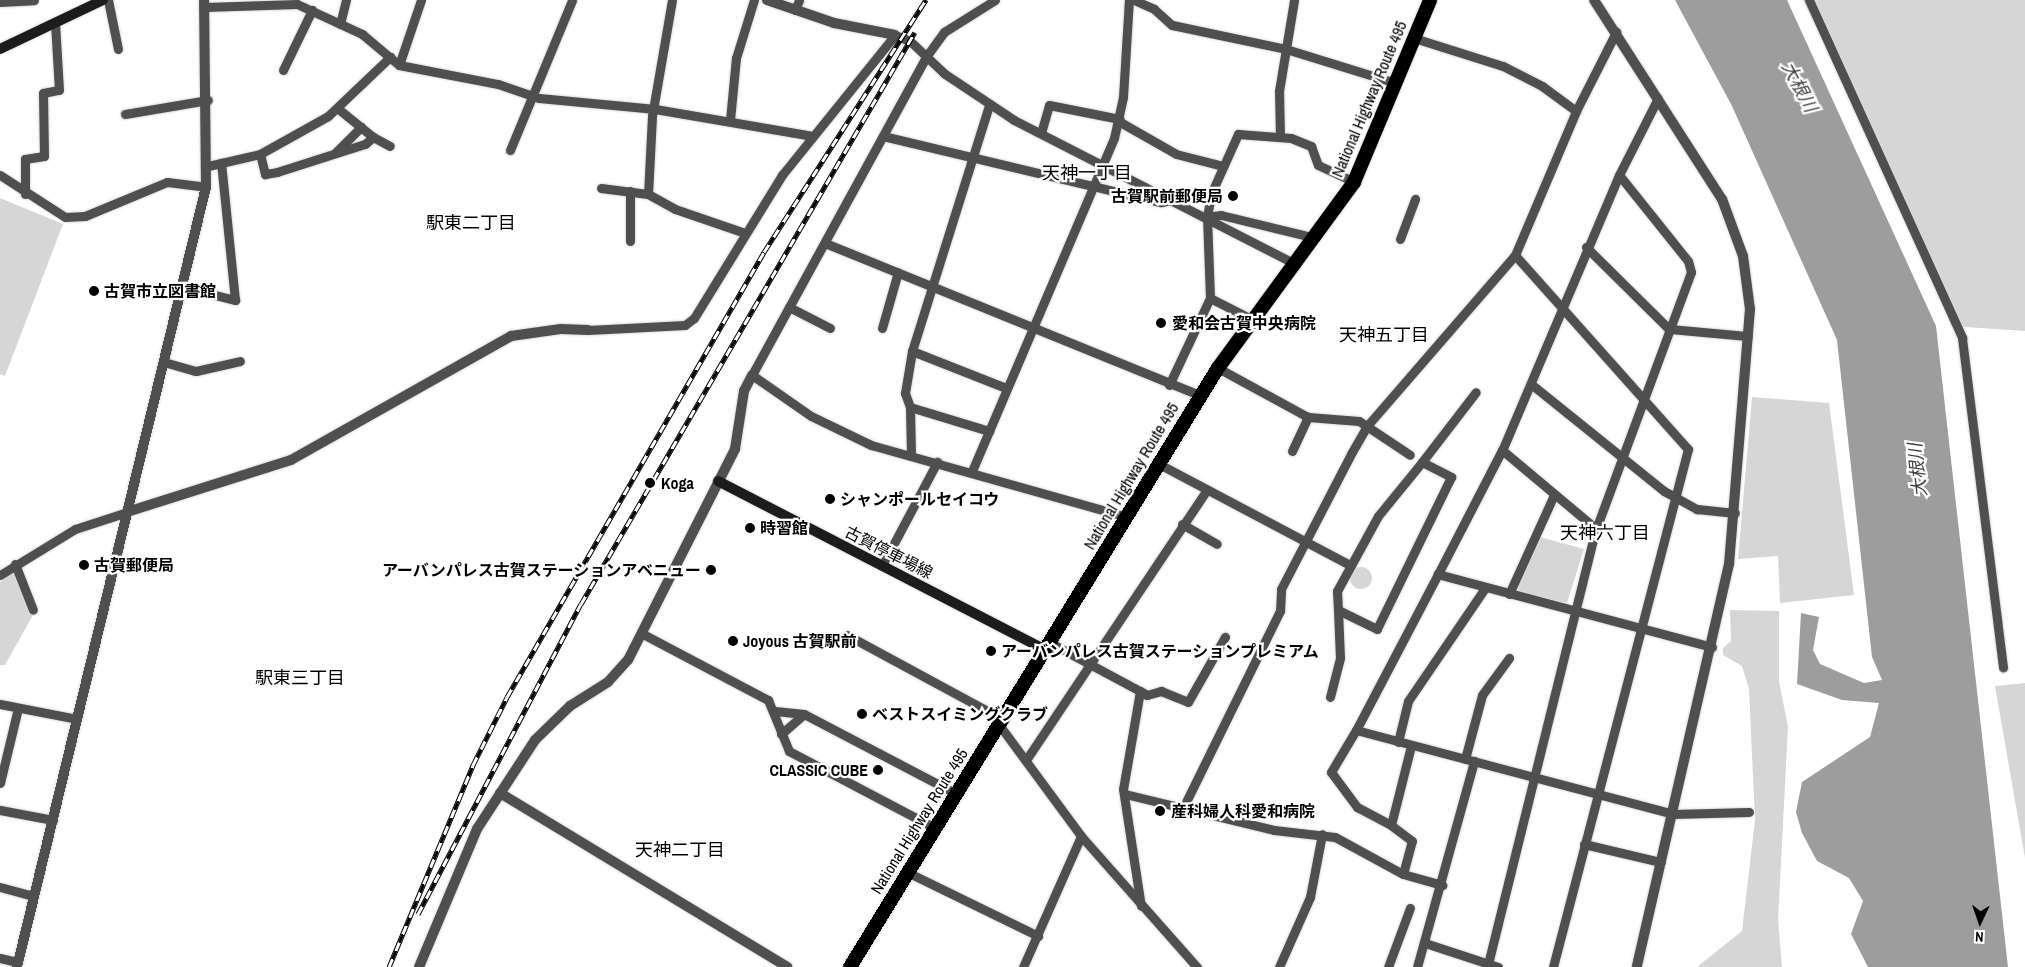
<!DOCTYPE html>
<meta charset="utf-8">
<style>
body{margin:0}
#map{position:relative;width:2025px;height:967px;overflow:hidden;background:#fff;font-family:"Archivo Narrow","Noto Sans JP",sans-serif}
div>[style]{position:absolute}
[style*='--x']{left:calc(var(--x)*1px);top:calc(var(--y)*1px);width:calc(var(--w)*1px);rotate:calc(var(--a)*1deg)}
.green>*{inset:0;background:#d6d6d6}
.round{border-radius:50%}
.water>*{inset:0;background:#9d9d9d}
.roads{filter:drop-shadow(0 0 1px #dbdbdb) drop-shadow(0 0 1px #dbdbdb)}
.minor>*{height:9px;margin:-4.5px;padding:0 4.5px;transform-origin:4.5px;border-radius:4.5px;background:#4f4f4f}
.tertiary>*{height:10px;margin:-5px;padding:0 5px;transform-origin:5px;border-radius:5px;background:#4f4f4f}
.secondary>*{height:10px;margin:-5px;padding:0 5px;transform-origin:5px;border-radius:5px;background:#1c1c1c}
.trunk>*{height:14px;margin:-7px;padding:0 7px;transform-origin:7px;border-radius:7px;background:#000}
.rail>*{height:5px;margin-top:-2.5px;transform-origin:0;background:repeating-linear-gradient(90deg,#fff 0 9px,#000 0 18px);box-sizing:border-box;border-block:1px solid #000}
.dots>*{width:14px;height:14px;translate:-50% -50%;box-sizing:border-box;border:2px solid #fff;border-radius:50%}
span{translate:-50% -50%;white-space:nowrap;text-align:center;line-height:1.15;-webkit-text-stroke:4.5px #fff;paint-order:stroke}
.street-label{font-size:16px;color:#000}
.poi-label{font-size:16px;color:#000;font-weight:700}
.right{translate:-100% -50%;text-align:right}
.left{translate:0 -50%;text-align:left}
.water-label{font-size:18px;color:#3e3e3e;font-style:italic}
.neighbourhood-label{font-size:18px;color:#000}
.north{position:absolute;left:1955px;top:897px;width:50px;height:50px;-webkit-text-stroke:4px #fff;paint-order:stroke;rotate:183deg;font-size:14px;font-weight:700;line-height:20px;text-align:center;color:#000}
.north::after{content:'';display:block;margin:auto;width:18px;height:22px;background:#000;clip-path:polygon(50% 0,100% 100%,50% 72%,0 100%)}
</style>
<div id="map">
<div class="green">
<div style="clip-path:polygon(1803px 0,2025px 0,2025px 331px,1951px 326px,1915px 226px)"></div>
<div style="clip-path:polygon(0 198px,63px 224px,5px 376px,0 374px)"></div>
<div style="clip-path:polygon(1752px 397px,1829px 403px,1854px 595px,1780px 603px,1778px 556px,1738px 559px)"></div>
<div style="clip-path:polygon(1540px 537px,1584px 549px,1567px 603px,1519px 592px,1517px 587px)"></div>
<div class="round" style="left:1350px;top:567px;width:22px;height:22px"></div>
<div style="clip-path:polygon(14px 571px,33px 615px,5px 665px,0 665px,0 582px)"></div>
<div style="clip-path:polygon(1730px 610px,1779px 611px,1779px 681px,1788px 727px,1778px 920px,1782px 967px,1697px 967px,1742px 931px,1755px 820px,1749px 689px,1742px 666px,1723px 655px,1723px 648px,1731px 641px)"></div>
<div style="clip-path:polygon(2025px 683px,2025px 858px,1995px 686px)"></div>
</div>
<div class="water">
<div style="clip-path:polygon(1675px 0,1787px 0,1936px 326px,2008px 967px,1868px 967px,1851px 934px,1863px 901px,1849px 878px,1817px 861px,1802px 833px,1796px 812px,1802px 782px,1870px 737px,1879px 703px,1842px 700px,1797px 684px,1801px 613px,1819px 617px,1813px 650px,1820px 664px,1864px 683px,1882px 680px,1872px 657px,1837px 340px,1732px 106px)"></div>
</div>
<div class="roads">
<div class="minor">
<div style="--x:108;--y:0;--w:50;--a:78.5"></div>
<div style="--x:672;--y:0;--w:118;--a:99.8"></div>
<div style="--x:652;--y:116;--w:78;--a:92.9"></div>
<div style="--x:648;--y:194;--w:31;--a:29"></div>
<div style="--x:675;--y:209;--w:74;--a:18.9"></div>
<div style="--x:995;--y:0;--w:60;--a:147.9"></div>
<div style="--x:944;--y:32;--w:31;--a:126"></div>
<div style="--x:926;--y:57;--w:362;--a:118.7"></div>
<div style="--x:752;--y:375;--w:72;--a:34.8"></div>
<div style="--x:811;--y:416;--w:67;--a:25.8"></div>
<div style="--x:871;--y:445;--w:266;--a:15.7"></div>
<div style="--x:1134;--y:0;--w:22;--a:24"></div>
<div style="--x:1154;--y:9;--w:24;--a:42"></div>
<div style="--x:1172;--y:25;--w:116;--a:11.9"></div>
<div style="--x:1286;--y:49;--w:115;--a:17.2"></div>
<div style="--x:1809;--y:0;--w:371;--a:65.6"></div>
<div style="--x:1962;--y:338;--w:332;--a:82.9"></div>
<div style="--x:0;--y:2;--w:34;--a:-3"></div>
<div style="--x:205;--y:7;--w:92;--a:-1.9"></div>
<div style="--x:297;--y:4;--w:72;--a:24.8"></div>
<div style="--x:362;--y:34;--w:48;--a:40"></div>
<div style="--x:399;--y:65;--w:101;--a:10.9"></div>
<div style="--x:498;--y:84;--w:43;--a:18.9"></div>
<div style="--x:539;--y:98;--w:117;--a:5.4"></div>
<div style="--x:655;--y:109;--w:160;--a:9.7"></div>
<div style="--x:795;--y:10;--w:11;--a:-68"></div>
<div style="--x:340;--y:24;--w:25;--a:-76"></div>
<div style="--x:1414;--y:38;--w:93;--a:17.5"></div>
<div style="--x:1503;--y:66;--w:44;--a:27.1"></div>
<div style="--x:1542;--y:86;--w:42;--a:36.3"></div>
<div style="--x:399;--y:65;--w:69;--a:-71.3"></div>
<div style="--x:283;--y:70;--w:67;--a:-64.2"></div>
<div style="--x:125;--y:114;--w:84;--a:-9.6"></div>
<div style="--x:730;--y:120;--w:62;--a:-84.5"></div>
<div style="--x:736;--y:58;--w:61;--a:-72.8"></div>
<div style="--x:1120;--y:122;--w:64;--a:29.7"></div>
<div style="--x:1176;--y:154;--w:49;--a:14.3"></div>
<div style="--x:1041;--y:133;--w:29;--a:-74"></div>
<div style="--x:1049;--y:105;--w:72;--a:11.2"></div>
<div style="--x:883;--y:136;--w:286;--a:13.4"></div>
<div style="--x:1161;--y:202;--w:11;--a:-10"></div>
<div style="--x:373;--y:137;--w:19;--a:28"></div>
<div style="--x:1280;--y:137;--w:46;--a:-91.2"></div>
<div style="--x:1279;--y:91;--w:92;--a:-80.6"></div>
<div style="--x:510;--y:150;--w:162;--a:-67.5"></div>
<div style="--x:335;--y:153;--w:37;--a:-45"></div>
<div style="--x:260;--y:154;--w:21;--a:76"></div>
<div style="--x:265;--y:174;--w:12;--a:-9"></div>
<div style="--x:277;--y:172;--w:92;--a:-17.7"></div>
<div style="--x:365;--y:144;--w:11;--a:-41"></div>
<div style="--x:373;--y:137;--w:46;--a:-141.1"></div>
<div style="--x:208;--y:166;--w:53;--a:-13"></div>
<div style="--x:260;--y:154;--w:78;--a:-29.2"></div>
<div style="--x:328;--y:116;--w:86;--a:-43.6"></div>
<div style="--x:0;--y:175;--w:77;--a:32.9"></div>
<div style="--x:65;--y:217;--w:20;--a:-3"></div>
<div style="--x:85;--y:216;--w:89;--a:-22.5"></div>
<div style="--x:167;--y:182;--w:39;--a:7"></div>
<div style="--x:1619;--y:175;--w:86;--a:-63.1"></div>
<div style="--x:601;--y:188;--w:47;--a:7.3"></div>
<div style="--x:630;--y:191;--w:50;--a:90"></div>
<div style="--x:25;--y:194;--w:35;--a:-90"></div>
<div style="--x:25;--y:159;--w:19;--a:-9"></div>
<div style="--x:44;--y:156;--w:63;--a:-90.9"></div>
<div style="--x:43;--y:93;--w:16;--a:-11"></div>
<div style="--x:59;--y:90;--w:67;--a:-93.4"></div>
<div style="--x:1207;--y:217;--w:14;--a:-8"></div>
<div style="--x:1221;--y:215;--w:97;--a:13.7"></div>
<div style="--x:1400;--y:239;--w:43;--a:-69.4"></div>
<div style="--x:825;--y:243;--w:406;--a:22.1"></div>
<div style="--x:1586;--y:247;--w:117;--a:44.7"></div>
<div style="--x:1669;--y:329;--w:79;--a:5.1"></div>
<div style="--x:1515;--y:255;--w:260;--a:48.3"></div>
<div style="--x:1688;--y:449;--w:535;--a:104.61"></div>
<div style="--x:183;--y:287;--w:54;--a:14"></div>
<div style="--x:235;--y:300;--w:138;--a:-95.8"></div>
<div style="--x:1210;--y:298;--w:48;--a:27.1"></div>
<div style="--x:789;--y:307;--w:46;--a:27.1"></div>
<div style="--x:882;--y:328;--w:58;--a:-74.1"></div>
<div style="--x:588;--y:330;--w:97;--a:-3"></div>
<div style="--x:685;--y:325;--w:11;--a:-38"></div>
<div style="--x:694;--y:318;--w:168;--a:-58.4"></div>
<div style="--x:782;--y:175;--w:180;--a:-51.1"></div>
<div style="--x:895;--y:35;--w:16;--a:22"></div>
<div style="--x:910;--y:41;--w:48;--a:43.3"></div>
<div style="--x:945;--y:74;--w:83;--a:33.7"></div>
<div style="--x:1014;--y:120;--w:317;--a:27.1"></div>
<div style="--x:912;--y:351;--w:101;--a:21.5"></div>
<div style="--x:164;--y:362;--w:33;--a:16"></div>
<div style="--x:196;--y:371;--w:45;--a:-12.8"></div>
<div style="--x:1218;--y:368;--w:102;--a:28.6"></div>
<div style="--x:1308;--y:417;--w:51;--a:4.5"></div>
<div style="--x:1359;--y:421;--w:61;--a:33.7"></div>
<div style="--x:1531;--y:384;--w:171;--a:38.8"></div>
<div style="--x:1664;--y:491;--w:38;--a:29"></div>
<div style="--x:1697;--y:509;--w:38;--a:6"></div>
<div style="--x:1169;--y:385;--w:96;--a:-64.8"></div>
<div style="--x:1210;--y:298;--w:81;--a:-92.1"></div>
<div style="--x:1207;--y:217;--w:23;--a:-80"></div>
<div style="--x:1211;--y:194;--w:66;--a:-65.8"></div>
<div style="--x:1238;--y:134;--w:53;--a:4.3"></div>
<div style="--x:1291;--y:138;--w:22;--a:22"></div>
<div style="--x:1311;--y:146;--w:20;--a:70"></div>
<div style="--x:1318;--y:165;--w:40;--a:25"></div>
<div style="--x:910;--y:407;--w:83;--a:16.9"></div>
<div style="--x:1292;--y:451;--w:38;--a:-65"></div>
<div style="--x:911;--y:455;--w:48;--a:-91.2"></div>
<div style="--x:910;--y:407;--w:15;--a:-110"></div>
<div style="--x:905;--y:393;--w:43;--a:-80.5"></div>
<div style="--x:912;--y:351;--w:258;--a:-72.6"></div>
<div style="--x:1422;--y:462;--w:33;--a:27"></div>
<div style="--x:1451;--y:477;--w:169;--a:116"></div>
<div style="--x:1377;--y:629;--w:43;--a:-154"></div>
<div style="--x:1338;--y:610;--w:19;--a:-93"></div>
<div style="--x:1337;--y:591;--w:85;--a:-61.3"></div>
<div style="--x:1378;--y:516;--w:70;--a:-50.8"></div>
<div style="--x:1422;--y:462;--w:88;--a:-52.4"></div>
<div style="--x:1159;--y:464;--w:216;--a:27.9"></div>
<div style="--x:972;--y:471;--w:362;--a:-66.9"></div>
<div style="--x:1114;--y:138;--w:42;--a:-77.6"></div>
<div style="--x:1123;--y:97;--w:97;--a:-86.5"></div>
<div style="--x:1182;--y:524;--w:40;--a:29.7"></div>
<div style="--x:15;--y:564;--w:49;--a:68.6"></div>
<div style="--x:882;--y:566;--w:118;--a:-62.1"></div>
<div style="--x:1438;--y:574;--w:140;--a:-62.7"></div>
<div style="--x:0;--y:575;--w:88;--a:-31.5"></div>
<div style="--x:75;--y:529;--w:55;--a:-18.1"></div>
<div style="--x:1509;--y:594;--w:109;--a:-65.6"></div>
<div style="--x:641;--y:633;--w:144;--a:27.8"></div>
<div style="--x:768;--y:700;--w:55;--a:67.6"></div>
<div style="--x:789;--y:751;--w:165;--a:27.8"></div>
<div style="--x:847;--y:635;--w:179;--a:28.4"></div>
<div style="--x:1712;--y:647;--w:284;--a:-165.1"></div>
<div style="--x:1438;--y:574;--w:176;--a:117.7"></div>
<div style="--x:1356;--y:730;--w:328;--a:14.8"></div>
<div style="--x:1673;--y:814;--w:76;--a:-1.5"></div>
<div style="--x:1046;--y:650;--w:11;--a:-22"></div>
<div style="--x:1056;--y:646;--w:95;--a:28.2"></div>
<div style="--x:1140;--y:691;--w:99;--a:99.8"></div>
<div style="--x:1123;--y:789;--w:118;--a:81.3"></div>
<div style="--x:1140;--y:691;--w:8;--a:30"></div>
<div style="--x:1147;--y:695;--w:15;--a:-16"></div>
<div style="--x:1161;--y:691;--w:29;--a:22"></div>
<div style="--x:1188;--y:702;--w:75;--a:-60.4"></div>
<div style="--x:1330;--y:697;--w:40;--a:-75.6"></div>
<div style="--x:1340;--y:658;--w:48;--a:-92.4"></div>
<div style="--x:0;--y:704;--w:78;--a:11"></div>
<div style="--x:775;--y:711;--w:29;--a:6"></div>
<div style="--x:804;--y:714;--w:173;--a:27.6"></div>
<div style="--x:1000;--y:726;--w:137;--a:53.6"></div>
<div style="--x:1081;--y:836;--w:175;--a:48.5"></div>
<div style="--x:1356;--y:730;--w:49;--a:120.8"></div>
<div style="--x:1331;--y:772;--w:44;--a:53.4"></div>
<div style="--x:1357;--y:807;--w:38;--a:28"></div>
<div style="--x:781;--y:734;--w:30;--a:-41"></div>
<div style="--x:1398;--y:742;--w:42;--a:-76.3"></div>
<div style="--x:1408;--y:701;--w:137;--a:-55.7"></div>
<div style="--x:1465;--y:759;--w:66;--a:-75.1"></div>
<div style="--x:1482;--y:695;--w:46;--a:-53.9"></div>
<div style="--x:1026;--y:760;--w:325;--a:-56.2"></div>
<div style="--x:0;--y:783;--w:77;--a:-76.5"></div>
<div style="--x:1125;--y:794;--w:153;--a:13.6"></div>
<div style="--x:1274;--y:830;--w:61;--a:6.5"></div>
<div style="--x:1335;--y:837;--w:77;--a:28.6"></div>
<div style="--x:1403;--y:874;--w:41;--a:15.8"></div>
<div style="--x:1183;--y:808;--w:220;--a:-63.8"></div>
<div style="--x:1280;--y:611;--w:22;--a:-87"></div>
<div style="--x:1281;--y:589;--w:154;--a:-62.6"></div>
<div style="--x:1352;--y:452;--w:30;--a:-60"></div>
<div style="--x:1367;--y:426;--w:226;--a:-49.1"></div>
<div style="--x:1515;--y:255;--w:156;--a:-67"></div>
<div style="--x:1576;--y:111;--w:89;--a:-63.1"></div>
<div style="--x:0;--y:810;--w:54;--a:10.7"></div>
<div style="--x:1584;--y:844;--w:79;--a:13.2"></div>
<div style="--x:907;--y:872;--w:146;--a:26"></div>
<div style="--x:1403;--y:874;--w:34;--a:-75"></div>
<div style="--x:1412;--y:841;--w:26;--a:-143"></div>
<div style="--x:1391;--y:825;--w:81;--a:-75.8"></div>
<div style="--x:0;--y:887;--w:35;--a:15"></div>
<div style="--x:1425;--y:943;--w:77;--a:18.2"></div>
<div style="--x:0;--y:958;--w:18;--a:13"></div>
<div style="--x:1488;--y:964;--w:448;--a:-76.1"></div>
<div style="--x:1596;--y:529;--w:274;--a:-69.7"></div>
<div style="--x:1691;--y:272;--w:11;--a:-105"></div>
<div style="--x:1688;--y:261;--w:110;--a:-128.7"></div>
<div style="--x:1619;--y:175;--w:299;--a:113"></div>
<div style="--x:1502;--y:450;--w:123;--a:40"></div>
<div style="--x:1023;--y:967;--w:143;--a:-66.1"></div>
<div style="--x:1279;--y:967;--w:77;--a:-66.1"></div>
<div style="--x:1310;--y:897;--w:64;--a:-79.2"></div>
<div style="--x:1388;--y:967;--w:63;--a:-69.6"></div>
<div style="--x:1417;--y:967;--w:214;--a:-74.5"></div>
</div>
<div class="tertiary">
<div style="--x:767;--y:0;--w:71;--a:18.9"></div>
<div style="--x:834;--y:23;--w:62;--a:11.1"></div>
<div style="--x:1594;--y:0;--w:237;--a:57.3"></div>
<div style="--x:1722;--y:199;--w:61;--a:69.8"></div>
<div style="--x:1743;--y:256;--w:53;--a:82.5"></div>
<div style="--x:1750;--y:309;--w:256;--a:94.7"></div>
<div style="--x:1729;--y:564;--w:413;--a:102.9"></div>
<div style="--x:127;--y:512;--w:172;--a:-17.6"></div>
<div style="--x:291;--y:460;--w:253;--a:-29.4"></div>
<div style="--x:511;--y:336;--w:50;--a:-8"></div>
<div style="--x:561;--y:329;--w:27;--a:2"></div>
<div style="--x:500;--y:793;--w:336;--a:31.2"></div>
<div style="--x:17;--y:967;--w:803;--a:-76.38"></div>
<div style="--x:206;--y:187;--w:187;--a:-90.6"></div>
<div style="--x:419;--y:967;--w:150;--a:-67.2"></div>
<div style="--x:477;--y:829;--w:106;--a:-56.9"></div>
<div style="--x:535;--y:740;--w:49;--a:-44.2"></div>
<div style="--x:570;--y:706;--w:45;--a:-32.3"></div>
<div style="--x:608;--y:682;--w:30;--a:-48"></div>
<div style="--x:628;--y:660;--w:237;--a:-63.1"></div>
<div style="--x:735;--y:449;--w:59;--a:-81.2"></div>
<div style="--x:744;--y:391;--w:18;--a:-63"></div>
</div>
<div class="secondary">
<div style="--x:0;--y:49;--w:114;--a:-25.4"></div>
<div style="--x:718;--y:481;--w:369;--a:27.3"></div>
</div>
<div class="trunk">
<div style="--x:850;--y:967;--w:703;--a:-58.44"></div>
<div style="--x:1218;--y:368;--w:230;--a:-53.8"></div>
<div style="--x:1354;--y:182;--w:197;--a:-67.3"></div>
</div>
</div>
<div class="rail">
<div style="--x:418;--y:914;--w:350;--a:-62.3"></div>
<div style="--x:581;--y:604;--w:662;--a:-59.72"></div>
<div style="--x:389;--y:967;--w:219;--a:-67.4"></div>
<div style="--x:473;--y:765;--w:76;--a:-63.4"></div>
<div style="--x:507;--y:697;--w:514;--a:-59.99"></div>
<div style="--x:764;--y:252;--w:300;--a:-57.3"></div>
</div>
<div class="dots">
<div style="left:1233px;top:196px;background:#000"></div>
<div style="left:94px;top:291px;background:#000"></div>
<div style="left:1161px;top:323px;background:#000"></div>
<div style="left:650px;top:483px;background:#000"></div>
<div style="left:830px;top:499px;background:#000"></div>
<div style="left:750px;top:528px;background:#000"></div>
<div style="left:84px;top:565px;background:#000"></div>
<div style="left:711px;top:570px;background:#000"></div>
<div style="left:733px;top:641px;background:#000"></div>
<div style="left:991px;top:651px;background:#000"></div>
<div style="left:862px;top:714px;background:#000"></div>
<div style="left:878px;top:770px;background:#000"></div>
<div style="left:1160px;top:811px;background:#000"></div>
</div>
<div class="street-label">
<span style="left:1369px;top:99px;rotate:-67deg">National Highway Route 495</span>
<span style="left:1131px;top:476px;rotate:-59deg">National Highway Route 495</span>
<span style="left:889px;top:552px;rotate:27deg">古賀停車場線</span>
<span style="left:919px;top:821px;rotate:-58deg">National Highway Route 495</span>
</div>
<div class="poi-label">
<span class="right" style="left:1223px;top:196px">古賀駅前郵便局</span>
<span class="left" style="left:104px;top:291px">古賀市立図書館</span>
<span class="left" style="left:1172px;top:323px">愛和会古賀中央病院</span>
<span class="left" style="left:661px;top:483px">Koga</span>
<span class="left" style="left:840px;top:499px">シャンポールセイコウ</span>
<span class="left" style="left:760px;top:528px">時習館</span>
<span class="left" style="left:94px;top:565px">古賀郵便局</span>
<span class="right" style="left:701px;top:570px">アーバンパレス古賀ステーションアベニュー</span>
<span class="left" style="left:743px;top:641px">Joyous 古賀駅前</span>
<span class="left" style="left:1001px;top:651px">アーバンパレス古賀ステーションプレミアム</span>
<span class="left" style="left:872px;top:714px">ベストスイミングクラブ</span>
<span class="right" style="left:868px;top:770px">CLASSIC CUBE</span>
<span class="left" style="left:1171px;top:811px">産科婦人科愛和病院</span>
</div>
<div class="water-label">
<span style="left:1799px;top:87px;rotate:62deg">大根川</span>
<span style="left:1918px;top:470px;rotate:-96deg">大根川</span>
</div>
<div class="neighbourhood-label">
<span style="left:1087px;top:173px">天神一丁目</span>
<span style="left:471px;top:223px">駅東二丁目</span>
<span style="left:1384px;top:335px">天神五丁目</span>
<span style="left:1605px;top:533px">天神六丁目</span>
<span style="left:300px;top:678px">駅東三丁目</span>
<span style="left:680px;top:850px">天神二丁目</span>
</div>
<div class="north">N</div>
</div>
